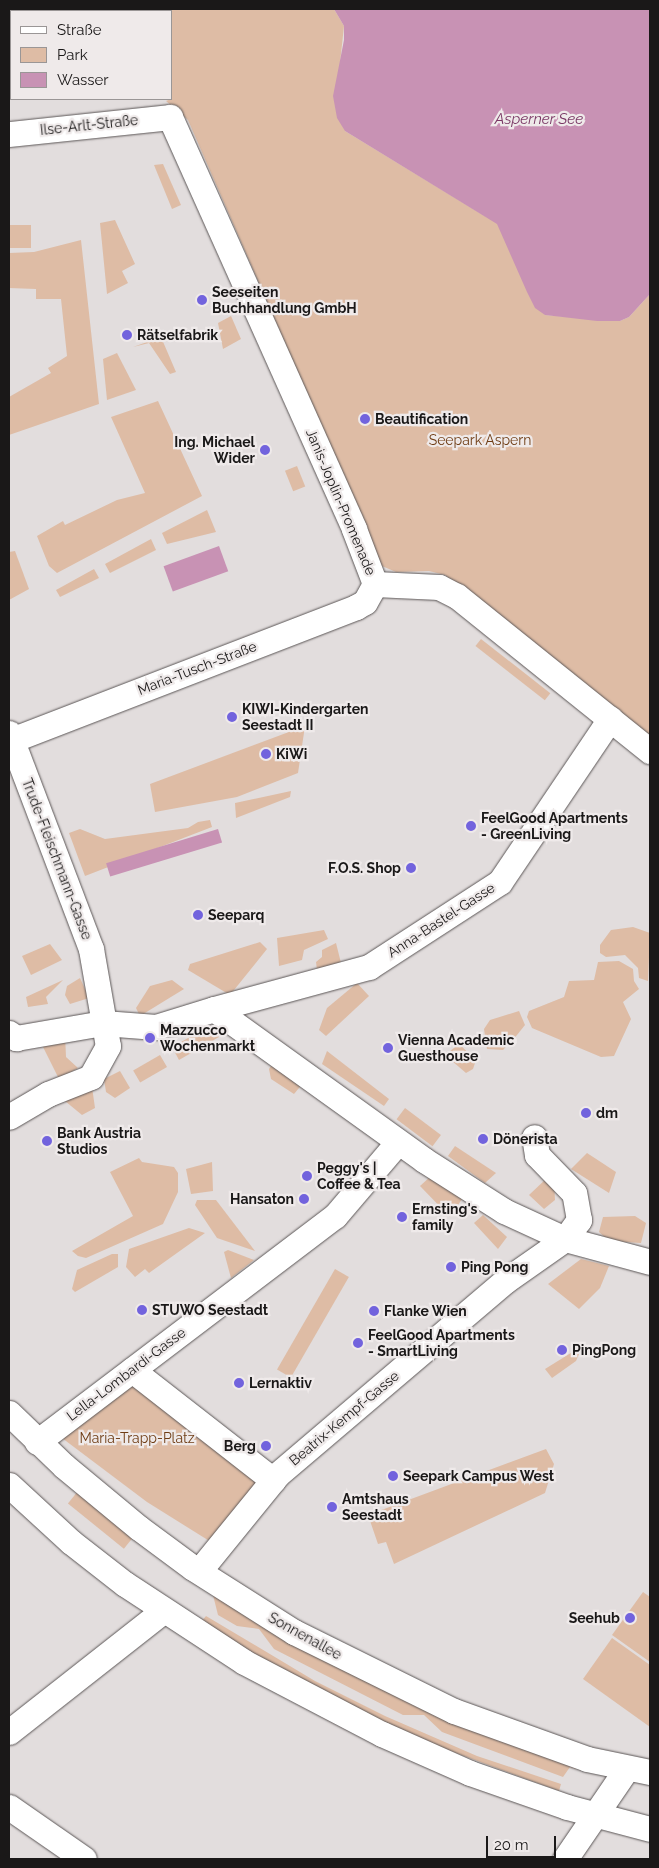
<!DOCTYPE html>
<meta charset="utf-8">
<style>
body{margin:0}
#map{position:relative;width:659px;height:1868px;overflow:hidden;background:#e2dddd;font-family:Raleway,sans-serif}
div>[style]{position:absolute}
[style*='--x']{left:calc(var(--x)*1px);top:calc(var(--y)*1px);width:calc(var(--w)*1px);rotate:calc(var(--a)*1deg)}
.green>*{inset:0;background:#debca5;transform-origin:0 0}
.water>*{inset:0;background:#c892b4;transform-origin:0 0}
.roads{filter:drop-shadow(0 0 1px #5b5656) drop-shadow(0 0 1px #5b5656)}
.minor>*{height:25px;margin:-12.5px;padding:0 12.5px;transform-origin:12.5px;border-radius:12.5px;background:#fff}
.dots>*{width:14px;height:14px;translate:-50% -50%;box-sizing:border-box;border:2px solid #efeaea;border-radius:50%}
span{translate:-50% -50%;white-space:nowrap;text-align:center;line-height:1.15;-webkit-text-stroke:4.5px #efeaea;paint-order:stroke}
.street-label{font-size:14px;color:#1a1818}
.poi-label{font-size:14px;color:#1a1818;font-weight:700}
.left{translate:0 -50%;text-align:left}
.right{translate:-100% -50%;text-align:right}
.park-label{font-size:14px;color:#6f3d15}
.water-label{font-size:15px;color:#7a3865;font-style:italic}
.frame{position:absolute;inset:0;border:10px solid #1a1818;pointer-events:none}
.legend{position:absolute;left:10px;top:10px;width:162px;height:90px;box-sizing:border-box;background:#efeaea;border:1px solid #9a9696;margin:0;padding:6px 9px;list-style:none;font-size:15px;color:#1a1818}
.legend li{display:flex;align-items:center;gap:10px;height:25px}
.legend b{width:25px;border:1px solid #9a9696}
.scale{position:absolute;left:486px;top:1836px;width:70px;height:22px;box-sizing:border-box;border:2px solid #1a1818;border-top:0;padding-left:6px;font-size:15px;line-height:18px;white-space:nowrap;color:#1a1818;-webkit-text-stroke:4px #efeaea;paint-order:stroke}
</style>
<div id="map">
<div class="green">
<div style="clip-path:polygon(155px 9px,334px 9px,344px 26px,340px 63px,345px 131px,488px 218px,495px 213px,545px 315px,620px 321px,629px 317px,650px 294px,650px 738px,445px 575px,429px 571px,396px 572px,382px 566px,188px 120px,166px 101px,171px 99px,171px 11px)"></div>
<div style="clip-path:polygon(163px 164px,181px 205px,172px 209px,154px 165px)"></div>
<div style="clip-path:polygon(115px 220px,135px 264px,122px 271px,128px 283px,107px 294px,100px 223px)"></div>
<div style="left:9px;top:225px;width:22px;height:23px"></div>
<div style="clip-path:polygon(81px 240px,99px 404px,9px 435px,9px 397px,51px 373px,48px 368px,67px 356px,61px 299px,36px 299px,36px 289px,9px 288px,9px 253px,34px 252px)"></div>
<div style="clip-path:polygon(231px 316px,241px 339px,223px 349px,218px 323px)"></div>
<div style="clip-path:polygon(161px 337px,176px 372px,170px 374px,149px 343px,133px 347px)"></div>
<div style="clip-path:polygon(117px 353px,136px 390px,107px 400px,103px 359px)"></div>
<div style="clip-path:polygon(158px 401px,202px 496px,57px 573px,49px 566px,37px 536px,63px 521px,65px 525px,117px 500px,145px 493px,111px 417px)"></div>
<div style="left:297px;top:466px;width:22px;height:13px;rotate:68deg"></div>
<div style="clip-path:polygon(207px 510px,216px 532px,167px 544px,162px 533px)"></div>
<div style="clip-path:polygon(151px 539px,156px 550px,110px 573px,105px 564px)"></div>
<div style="clip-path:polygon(15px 551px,29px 589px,9px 600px,9px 552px)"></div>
<div style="clip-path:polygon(94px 569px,99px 578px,60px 597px,56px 590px)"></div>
<div style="left:481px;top:639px;width:88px;height:9px;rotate:38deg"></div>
<div style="clip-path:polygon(305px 726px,298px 773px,237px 797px,155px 812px,150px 784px)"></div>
<div style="clip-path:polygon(291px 791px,290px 797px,236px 818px,235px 803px)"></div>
<div style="clip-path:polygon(210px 820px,212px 827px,85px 876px,69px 833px,80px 829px,105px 839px,188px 828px,198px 822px)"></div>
<div style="clip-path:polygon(633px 927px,650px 933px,648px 981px,639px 978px,638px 968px,625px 955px,606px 957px,600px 953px,600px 945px,611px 930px)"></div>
<div style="clip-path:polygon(324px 930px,328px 939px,304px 950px,302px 960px,279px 966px,277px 938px)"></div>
<div style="clip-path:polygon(260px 942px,267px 949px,230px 995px,188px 970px,190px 964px)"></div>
<div style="clip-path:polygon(336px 943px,342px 967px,317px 970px,316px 962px,322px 957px,322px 950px)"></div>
<div style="clip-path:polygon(50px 944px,62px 960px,31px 975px,22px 956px)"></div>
<div style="clip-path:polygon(619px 961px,633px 969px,634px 981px,639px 989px,623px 1002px,631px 1019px,614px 1056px,601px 1057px,532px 1028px,527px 1017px,529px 1011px,564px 997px,569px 981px,594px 980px,598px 962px)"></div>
<div style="clip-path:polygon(80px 978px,89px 998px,70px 1004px,65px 995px,67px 986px)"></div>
<div style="clip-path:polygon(63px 980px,46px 997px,48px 1004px,28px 1007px,26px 997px)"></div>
<div style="clip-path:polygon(172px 980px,184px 989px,140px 1016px,136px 1008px,150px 986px)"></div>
<div style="clip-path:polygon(357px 983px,369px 996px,326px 1036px,319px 1030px,327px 1008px)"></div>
<div style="clip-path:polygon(519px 1011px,525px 1025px,517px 1035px,503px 1050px,487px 1049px,484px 1029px,490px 1020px)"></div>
<div style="clip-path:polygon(208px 1027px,219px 1037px,179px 1060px,172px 1047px)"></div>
<div style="clip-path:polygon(65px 1034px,66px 1057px,78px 1068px,59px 1079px,43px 1047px,48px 1037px)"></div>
<div style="clip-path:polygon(459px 1044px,476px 1060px,473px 1069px,466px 1073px,445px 1055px)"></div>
<div style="clip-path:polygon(327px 1051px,389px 1099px,384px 1106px,322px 1064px)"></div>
<div style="left:160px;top:1055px;width:14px;height:31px;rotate:60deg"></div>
<div style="clip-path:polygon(276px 1059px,304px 1082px,294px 1094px,271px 1079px,269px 1069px)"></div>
<div style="clip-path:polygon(120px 1071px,130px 1088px,115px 1098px,106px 1092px,104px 1079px)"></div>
<div style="clip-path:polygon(92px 1087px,95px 1108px,82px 1115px,65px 1101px)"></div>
<div style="left:405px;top:1108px;width:45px;height:14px;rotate:37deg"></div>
<div style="clip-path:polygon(455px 1146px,496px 1173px,485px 1183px,448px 1156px)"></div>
<div style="clip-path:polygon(587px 1153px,616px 1172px,609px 1193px,571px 1169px)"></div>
<div style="clip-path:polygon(139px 1158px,142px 1162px,174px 1167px,178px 1173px,178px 1192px,163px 1224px,86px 1258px,78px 1256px,72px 1251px,133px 1216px,110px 1172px)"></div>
<div style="clip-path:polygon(212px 1162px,213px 1191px,191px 1194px,186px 1169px)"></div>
<div style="clip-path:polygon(431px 1176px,462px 1199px,450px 1217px,420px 1186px)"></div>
<div style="clip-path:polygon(547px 1178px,554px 1182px,555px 1200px,544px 1209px,529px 1195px)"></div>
<div style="clip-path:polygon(197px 1200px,216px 1200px,255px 1251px,217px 1238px,195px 1205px)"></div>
<div style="clip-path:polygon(483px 1215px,507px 1237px,498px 1249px,474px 1223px)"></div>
<div style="clip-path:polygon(635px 1216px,646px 1223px,641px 1243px,609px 1241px,599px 1232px,603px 1217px)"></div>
<div style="clip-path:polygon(189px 1228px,205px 1233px,149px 1273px,145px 1269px,135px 1277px,126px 1267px,129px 1249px)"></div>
<div style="clip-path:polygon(228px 1250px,254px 1260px,231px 1278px,224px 1252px)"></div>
<div style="clip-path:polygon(112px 1254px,118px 1254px,118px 1267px,75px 1292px,72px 1289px,77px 1270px)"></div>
<div style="clip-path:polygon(581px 1259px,609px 1266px,600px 1288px,579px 1309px,548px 1284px)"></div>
<div style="left:335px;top:1269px;width:16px;height:116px;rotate:30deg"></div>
<div style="clip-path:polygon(574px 1351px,579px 1354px,576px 1361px,552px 1378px,545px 1369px)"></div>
<div style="clip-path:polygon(132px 1378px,262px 1480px,211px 1542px,147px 1502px,58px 1435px)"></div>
<div style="clip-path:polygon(546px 1449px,554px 1464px,545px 1493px,394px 1564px,386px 1542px,378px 1544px,368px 1515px)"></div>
<div style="left:78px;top:1491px;width:72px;height:16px;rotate:39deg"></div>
<div style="clip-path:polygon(212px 1591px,578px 1764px,576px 1769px,570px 1767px,563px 1777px,442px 1732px,424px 1715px,403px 1715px,274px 1649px,259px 1629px,237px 1626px,218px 1615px)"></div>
<div style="clip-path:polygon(643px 1592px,650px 1597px,650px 1662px,612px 1635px)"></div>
<div style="clip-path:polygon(206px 1616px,315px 1681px,385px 1716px,477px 1756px,561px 1784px,559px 1791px,426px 1742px,316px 1690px,201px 1622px)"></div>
<div style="clip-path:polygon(612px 1638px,650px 1665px,650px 1727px,583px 1679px)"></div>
</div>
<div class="water">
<div style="clip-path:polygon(334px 9px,650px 9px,650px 294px,629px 317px,620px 321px,597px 321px,545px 315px,535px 308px,527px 292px,497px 224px,345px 131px,337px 118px,333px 96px,344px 40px,344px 26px)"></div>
<div style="left:219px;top:546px;width:27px;height:59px;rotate:70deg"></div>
<div style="left:218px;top:829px;width:14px;height:117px;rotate:73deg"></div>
</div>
<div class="roads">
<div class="minor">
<div style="--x:9;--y:134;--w:162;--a:-6"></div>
<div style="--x:170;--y:117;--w:451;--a:65.9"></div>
<div style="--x:354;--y:529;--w:59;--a:69.1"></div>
<div style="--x:375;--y:584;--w:64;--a:2.7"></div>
<div style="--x:439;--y:587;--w:20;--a:27"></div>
<div style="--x:457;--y:596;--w:248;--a:38.8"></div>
<div style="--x:9;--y:733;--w:231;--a:69.2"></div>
<div style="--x:91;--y:949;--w:98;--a:80.1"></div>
<div style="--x:108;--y:1046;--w:35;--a:119"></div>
<div style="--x:91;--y:1077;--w:46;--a:158.4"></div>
<div style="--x:48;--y:1094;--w:45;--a:149.5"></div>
<div style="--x:9;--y:741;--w:372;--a:-21.1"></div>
<div style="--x:356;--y:607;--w:10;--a:-29"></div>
<div style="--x:365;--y:602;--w:21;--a:-61"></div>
<div style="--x:214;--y:1009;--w:161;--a:-15.2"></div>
<div style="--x:369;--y:967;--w:156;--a:-33"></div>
<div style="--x:500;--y:882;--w:197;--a:-56"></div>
<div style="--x:9;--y:1033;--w:9;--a:36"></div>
<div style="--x:16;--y:1038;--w:88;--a:-9.8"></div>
<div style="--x:103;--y:1023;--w:53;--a:4.3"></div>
<div style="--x:156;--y:1027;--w:61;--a:-17.2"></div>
<div style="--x:214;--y:1009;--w:259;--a:35.7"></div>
<div style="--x:424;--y:1160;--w:95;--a:32.5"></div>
<div style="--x:504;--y:1211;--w:67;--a:24.7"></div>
<div style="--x:565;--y:1239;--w:88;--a:15.1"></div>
<div style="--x:132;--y:1370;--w:179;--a:38"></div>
<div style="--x:9;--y:1413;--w:76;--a:43.9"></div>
<div style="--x:64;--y:1466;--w:97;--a:39.6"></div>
<div style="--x:139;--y:1528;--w:67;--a:36.5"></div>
<div style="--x:193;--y:1568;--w:120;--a:32.4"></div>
<div style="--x:294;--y:1632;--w:178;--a:26.3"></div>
<div style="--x:454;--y:1711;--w:141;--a:19.8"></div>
<div style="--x:587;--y:1759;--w:64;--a:11.7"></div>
<div style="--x:37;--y:1442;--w:374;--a:-37.2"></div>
<div style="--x:335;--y:1216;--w:97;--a:-49.6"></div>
<div style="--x:9;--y:1485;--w:84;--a:42.6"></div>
<div style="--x:71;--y:1542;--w:68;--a:37.9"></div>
<div style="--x:125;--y:1584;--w:142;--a:33.2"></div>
<div style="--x:244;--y:1662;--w:156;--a:27.6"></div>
<div style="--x:382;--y:1734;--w:96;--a:23.9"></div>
<div style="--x:470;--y:1773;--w:103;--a:19.3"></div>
<div style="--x:567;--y:1807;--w:86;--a:14.8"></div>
<div style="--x:199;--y:1571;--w:124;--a:-50.9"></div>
<div style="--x:277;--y:1475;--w:299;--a:-40.4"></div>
<div style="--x:505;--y:1281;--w:73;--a:-35"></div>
<div style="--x:565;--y:1239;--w:24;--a:-54"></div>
<div style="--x:579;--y:1220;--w:27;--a:-100"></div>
<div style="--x:574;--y:1193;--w:53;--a:-134.2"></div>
<div style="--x:537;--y:1155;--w:18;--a:-99"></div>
<div style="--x:9;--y:1732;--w:196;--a:-38.2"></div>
<div style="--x:9;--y:1807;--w:91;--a:34.7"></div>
<div style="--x:565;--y:1859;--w:110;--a:-55.7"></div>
</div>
</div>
<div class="dots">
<div style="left:202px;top:300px;background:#7263dd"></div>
<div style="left:127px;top:335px;background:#7263dd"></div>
<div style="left:365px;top:419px;background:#7263dd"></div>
<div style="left:265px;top:450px;background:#7263dd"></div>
<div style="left:232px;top:717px;background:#7263dd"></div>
<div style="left:266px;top:754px;background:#7263dd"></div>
<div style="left:471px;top:826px;background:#7263dd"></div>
<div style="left:411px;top:868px;background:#7263dd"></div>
<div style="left:198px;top:915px;background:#7263dd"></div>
<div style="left:150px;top:1038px;background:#7263dd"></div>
<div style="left:388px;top:1048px;background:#7263dd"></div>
<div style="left:586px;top:1113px;background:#7263dd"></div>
<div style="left:483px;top:1139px;background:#7263dd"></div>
<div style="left:47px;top:1141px;background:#7263dd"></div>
<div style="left:307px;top:1176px;background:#7263dd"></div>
<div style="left:304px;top:1199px;background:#7263dd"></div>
<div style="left:402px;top:1217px;background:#7263dd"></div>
<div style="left:451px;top:1267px;background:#7263dd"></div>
<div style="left:142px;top:1310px;background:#7263dd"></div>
<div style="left:374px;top:1311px;background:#7263dd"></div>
<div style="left:358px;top:1343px;background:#7263dd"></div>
<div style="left:562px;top:1350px;background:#7263dd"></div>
<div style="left:239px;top:1383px;background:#7263dd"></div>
<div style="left:266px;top:1446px;background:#7263dd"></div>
<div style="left:393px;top:1476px;background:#7263dd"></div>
<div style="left:332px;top:1507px;background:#7263dd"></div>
<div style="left:630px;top:1618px;background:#7263dd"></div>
</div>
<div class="street-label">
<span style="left:89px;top:125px;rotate:-6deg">Ilse-Arlt-Straße</span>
<span style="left:341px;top:502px;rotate:67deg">Janis-Joplin-Promenade</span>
<span style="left:197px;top:668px;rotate:-21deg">Maria-Tusch-Straße</span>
<span style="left:57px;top:859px;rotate:69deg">Trude-Fleischmann-Gasse</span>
<span style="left:441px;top:920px;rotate:-33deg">Anna-Bastel-Gasse</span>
<span style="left:126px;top:1374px;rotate:-37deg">Lella-Lombardi-Gasse</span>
<span style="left:344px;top:1418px;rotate:-40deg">Beatrix-Kempf-Gasse</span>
<span style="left:305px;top:1636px;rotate:29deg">Sonnenallee</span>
</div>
<div class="poi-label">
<span class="left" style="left:212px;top:300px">Seeseiten<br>Buchhandlung GmbH</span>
<span class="left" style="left:137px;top:335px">Rätselfabrik</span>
<span class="left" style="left:375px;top:419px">Beautification</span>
<span class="right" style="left:255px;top:450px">Ing. Michael<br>Wider</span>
<span class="left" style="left:242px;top:717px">KIWI-Kindergarten<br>Seestadt II</span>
<span class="left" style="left:276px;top:754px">KiWi</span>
<span class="left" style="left:481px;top:826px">FeelGood Apartments<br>- GreenLiving</span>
<span class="right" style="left:401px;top:868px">F.O.S. Shop</span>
<span class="left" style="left:208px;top:915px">Seeparq</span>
<span class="left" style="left:160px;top:1038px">Mazzucco<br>Wochenmarkt</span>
<span class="left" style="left:398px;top:1048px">Vienna Academic<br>Guesthouse</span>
<span class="left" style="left:596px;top:1113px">dm</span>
<span class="left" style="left:57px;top:1141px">Bank Austria<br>Studios</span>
<span class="left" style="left:493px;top:1139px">Dönerista</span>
<span class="left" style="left:317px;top:1176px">Peggy's |<br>Coffee &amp; Tea</span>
<span class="right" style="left:294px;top:1199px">Hansaton</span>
<span class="left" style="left:412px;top:1217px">Ernsting's<br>family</span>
<span class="left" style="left:461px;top:1267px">Ping Pong</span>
<span class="left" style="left:152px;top:1310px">STUWO Seestadt</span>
<span class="left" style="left:384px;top:1311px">Flanke Wien</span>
<span class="left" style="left:368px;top:1343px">FeelGood Apartments<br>- SmartLiving</span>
<span class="left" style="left:572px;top:1350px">PingPong</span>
<span class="left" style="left:249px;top:1383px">Lernaktiv</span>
<span class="right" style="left:256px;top:1446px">Berg</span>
<span class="left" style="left:403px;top:1476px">Seepark Campus West</span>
<span class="left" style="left:342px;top:1507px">Amtshaus<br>Seestadt</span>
<span class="right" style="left:620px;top:1618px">Seehub</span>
</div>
<div class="park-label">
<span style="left:480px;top:440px">Seepark Aspern</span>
<span style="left:137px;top:1438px">Maria-Trapp-Platz</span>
</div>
<div class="water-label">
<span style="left:539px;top:120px">Asperner See</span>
</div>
<div class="frame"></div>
<ul class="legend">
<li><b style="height:6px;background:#fff"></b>Straße</li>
<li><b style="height:14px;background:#debca5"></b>Park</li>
<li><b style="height:14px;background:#c892b4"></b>Wasser</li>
</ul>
<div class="scale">20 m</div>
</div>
